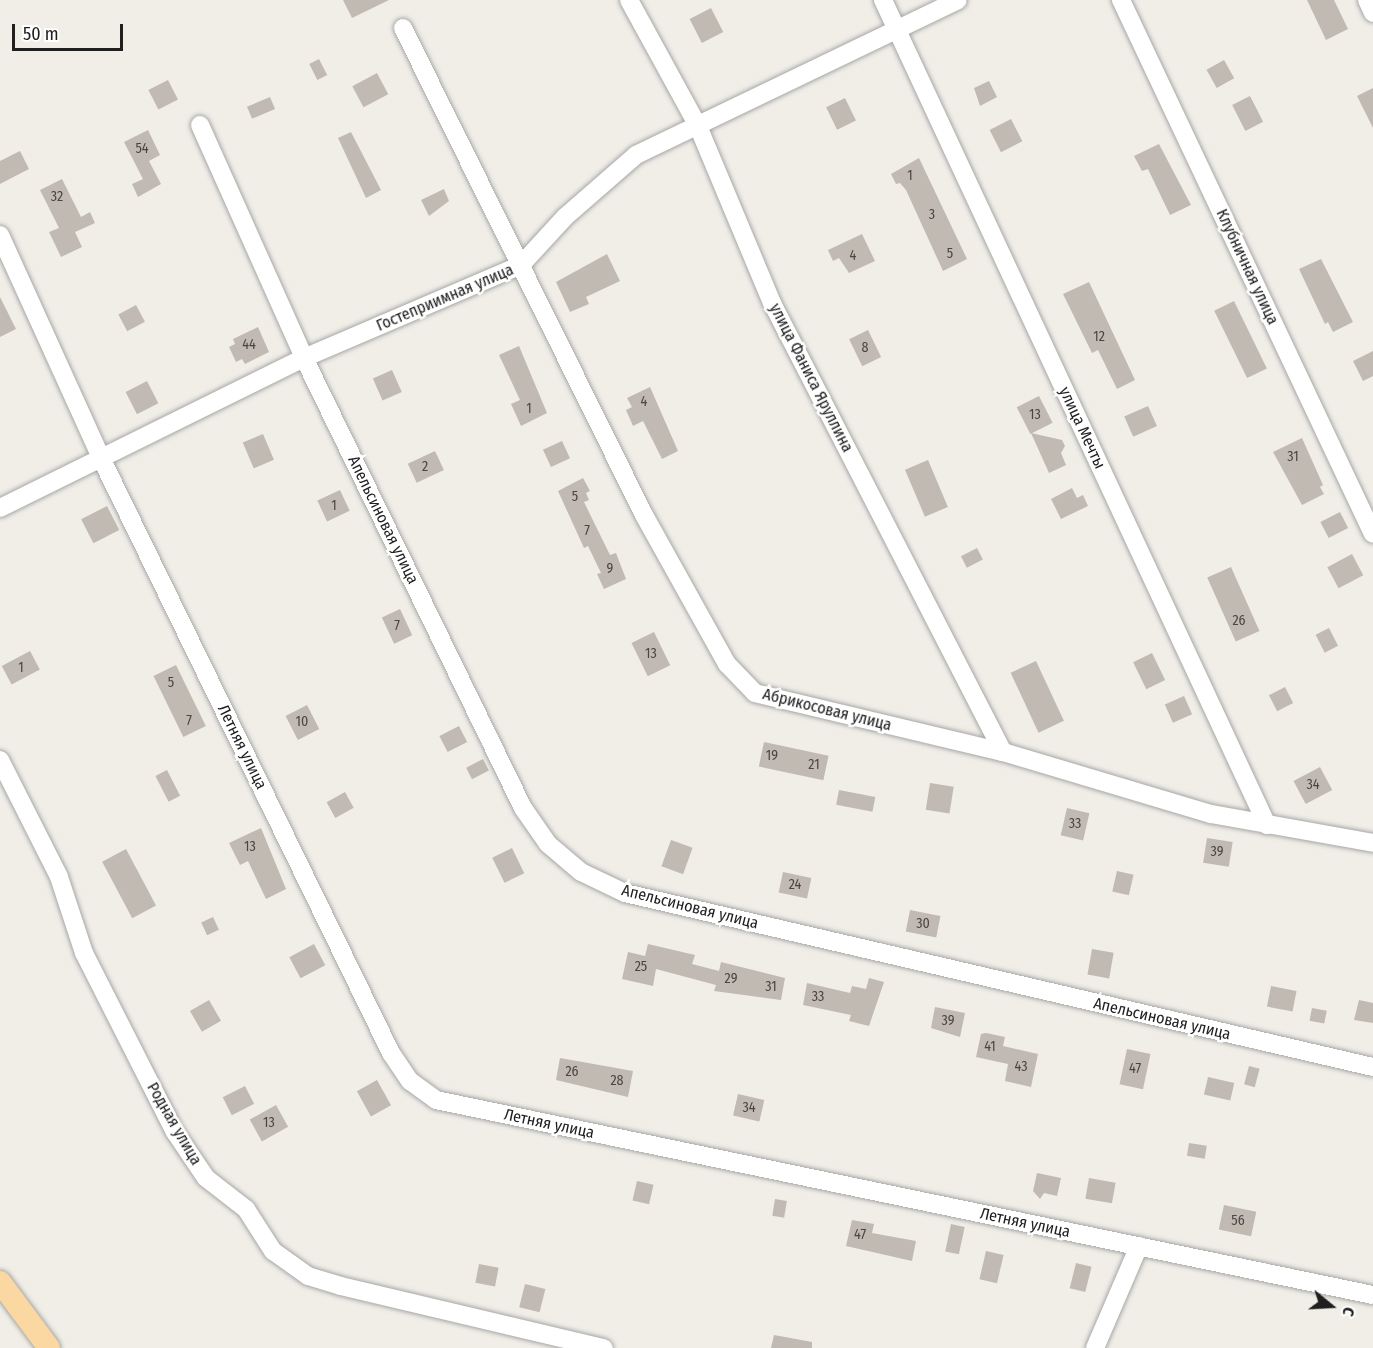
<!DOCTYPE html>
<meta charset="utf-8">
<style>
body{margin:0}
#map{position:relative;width:1373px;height:1348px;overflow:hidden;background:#f0eee7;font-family:"Fira Sans Condensed",sans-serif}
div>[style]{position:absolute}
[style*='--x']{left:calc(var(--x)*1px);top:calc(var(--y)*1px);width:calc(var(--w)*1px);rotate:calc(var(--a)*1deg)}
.building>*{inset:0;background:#c1bab3;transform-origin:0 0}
.roads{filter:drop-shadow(0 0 2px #a7a7a7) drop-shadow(0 0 2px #a7a7a7)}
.minor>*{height:18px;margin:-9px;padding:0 9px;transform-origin:9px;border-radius:9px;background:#fff}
.major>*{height:22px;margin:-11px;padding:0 11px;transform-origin:11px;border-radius:11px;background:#fbd8a1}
span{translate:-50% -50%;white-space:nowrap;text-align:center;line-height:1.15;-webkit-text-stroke:5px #fff;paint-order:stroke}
.number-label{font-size:14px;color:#484645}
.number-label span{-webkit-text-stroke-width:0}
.street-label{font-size:16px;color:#202020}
.north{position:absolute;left:1301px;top:1276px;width:60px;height:60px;-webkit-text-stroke:4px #fff;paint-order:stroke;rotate:108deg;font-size:16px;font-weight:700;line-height:24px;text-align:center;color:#202020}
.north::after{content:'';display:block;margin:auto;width:21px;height:27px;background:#202020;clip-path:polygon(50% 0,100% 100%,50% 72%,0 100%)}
.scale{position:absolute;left:12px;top:24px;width:111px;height:27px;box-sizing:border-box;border:3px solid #202020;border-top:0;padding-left:8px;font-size:18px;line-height:21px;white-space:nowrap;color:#202020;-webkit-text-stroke:4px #fff;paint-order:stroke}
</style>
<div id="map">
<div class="building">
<div style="clip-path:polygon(343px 0,389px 0,352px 18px)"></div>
<div style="clip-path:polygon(1307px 0,1334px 0,1348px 29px,1326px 40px)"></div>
<div style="left:711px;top:8px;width:27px;height:24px;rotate:63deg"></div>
<div style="left:319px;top:59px;width:18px;height:11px;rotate:63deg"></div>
<div style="left:1224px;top:60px;width:21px;height:20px;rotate:61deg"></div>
<div style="left:377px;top:73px;width:24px;height:28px;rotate:62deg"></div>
<div style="left:168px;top:80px;width:22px;height:22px;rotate:63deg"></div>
<div style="clip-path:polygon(989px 81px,997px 97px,980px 106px,974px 88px)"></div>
<div style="clip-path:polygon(1373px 88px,1373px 128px,1357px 96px)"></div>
<div style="left:1250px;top:96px;width:29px;height:20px;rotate:63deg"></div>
<div style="left:270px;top:97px;width:13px;height:25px;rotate:67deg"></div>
<div style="left:845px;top:98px;width:25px;height:21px;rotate:64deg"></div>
<div style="left:1011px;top:119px;width:25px;height:24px;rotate:63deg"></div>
<div style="clip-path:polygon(148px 130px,160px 155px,149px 161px,161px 184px,138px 197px,132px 184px,143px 179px,124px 142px)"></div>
<div style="clip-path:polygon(351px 132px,381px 190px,366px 198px,338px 138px)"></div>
<div style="clip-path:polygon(1159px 144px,1191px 205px,1170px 215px,1148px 169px,1142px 171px,1134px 156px)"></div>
<div style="clip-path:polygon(20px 151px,29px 169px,0 184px,0 161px)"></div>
<div style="clip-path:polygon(919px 158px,967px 259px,943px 271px,906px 190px,900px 183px,896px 184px,891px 174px)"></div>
<div style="clip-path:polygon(62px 179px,81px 217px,90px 212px,95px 223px,75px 232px,82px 247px,61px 257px,49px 232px,59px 228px,40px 190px)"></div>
<div style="clip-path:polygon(444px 189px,449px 201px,429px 216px,421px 200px)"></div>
<div style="clip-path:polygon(862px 234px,875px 261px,849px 273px,839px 258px,833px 261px,828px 250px)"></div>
<div style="clip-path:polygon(607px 254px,620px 281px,586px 297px,589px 304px,570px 312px,556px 282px)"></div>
<div style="clip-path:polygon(1321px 259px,1353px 322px,1333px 332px,1328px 322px,1325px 324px,1299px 269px)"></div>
<div style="clip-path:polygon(1089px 282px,1135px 380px,1117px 389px,1098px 350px,1092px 353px,1063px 294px)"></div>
<div style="clip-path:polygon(0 297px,16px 329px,0 337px)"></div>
<div style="left:1234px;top:301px;width:75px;height:22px;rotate:64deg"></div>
<div style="left:136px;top:305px;width:19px;height:20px;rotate:62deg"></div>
<div style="clip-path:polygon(258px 327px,269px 352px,245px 364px,242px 359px,236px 362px,229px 347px,235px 344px,233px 339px)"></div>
<div style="left:868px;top:330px;width:30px;height:21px;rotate:64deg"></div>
<div style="clip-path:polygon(519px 346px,547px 413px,521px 426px,511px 404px,520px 400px,499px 355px)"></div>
<div style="clip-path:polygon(1373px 351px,1373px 376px,1363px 381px,1353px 361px)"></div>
<div style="left:392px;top:370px;width:24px;height:21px;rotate:66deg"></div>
<div style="left:147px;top:381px;width:25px;height:24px;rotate:63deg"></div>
<div style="clip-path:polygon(650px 387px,678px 451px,662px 459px,643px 421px,633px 426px,626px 410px,632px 407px,627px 398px)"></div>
<div style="left:1039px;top:396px;width:30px;height:25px;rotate:63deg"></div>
<div style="left:1148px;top:406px;width:22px;height:26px;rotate:66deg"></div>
<div style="clip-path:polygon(1031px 433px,1062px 440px,1065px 446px,1061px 453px,1066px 465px,1049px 473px)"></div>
<div style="left:263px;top:434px;width:28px;height:22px;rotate:67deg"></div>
<div style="clip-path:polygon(1302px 438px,1323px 485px,1320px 487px,1324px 494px,1302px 505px,1273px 452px)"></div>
<div style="left:562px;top:441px;width:19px;height:21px;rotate:65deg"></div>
<div style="left:435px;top:451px;width:21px;height:30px;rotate:65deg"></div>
<div style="left:928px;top:460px;width:51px;height:25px;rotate:67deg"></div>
<div style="clip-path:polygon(583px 478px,590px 491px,586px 493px,589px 500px,584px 502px,610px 555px,616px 553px,626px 579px,604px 589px,597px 574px,601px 573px,588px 546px,584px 548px,558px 491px)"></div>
<div style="clip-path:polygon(1072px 488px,1077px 498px,1083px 495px,1088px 506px,1061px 519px,1051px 499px)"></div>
<div style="left:340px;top:490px;width:23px;height:25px;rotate:65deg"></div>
<div style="left:107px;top:506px;width:27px;height:29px;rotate:63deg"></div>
<div style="left:1340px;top:512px;width:18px;height:22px;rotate:63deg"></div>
<div style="left:977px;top:548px;width:13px;height:18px;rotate:63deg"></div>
<div style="left:1352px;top:554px;width:24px;height:28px;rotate:62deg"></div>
<div style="left:1231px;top:567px;width:70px;height:26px;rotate:66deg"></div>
<div style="left:400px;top:609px;width:29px;height:20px;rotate:65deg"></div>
<div style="left:1329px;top:628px;width:20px;height:15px;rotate:63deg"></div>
<div style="left:654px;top:632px;width:37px;height:25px;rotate:64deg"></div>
<div style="left:30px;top:651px;width:21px;height:32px;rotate:62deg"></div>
<div style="left:1152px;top:653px;width:30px;height:21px;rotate:64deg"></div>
<div style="left:1036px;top:661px;width:66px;height:28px;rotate:65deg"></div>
<div style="left:176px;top:665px;width:68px;height:25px;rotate:64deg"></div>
<div style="left:1285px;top:687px;width:18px;height:18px;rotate:63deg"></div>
<div style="left:1184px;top:696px;width:20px;height:21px;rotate:66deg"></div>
<div style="left:307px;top:705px;width:27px;height:24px;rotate:63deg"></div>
<div style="left:459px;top:726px;width:18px;height:22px;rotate:63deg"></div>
<div style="left:764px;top:742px;width:66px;height:25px;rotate:12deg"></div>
<div style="left:483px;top:759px;width:13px;height:19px;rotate:63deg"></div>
<div style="left:1320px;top:767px;width:26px;height:30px;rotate:62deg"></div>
<div style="left:167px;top:770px;width:29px;height:13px;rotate:63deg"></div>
<div style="left:930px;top:783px;width:24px;height:27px;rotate:9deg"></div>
<div style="left:839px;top:790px;width:37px;height:15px;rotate:11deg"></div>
<div style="left:345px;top:792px;width:18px;height:21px;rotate:61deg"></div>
<div style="left:1067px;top:808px;width:23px;height:28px;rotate:13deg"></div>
<div style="clip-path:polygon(261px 828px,286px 889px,266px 899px,248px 861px,240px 865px,229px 843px)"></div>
<div style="left:1207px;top:838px;width:26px;height:25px;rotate:9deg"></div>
<div style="left:671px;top:840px;width:23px;height:28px;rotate:20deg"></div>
<div style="left:512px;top:848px;width:28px;height:22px;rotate:64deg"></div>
<div style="left:126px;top:849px;width:64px;height:27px;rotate:62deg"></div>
<div style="left:1117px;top:871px;width:17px;height:21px;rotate:13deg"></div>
<div style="left:783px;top:872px;width:29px;height:21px;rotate:12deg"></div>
<div style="left:910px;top:910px;width:31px;height:22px;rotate:11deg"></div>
<div style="left:213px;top:917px;width:14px;height:13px;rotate:65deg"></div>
<div style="left:314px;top:944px;width:24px;height:28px;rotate:62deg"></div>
<div style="clip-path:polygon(648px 944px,695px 955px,692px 964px,719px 971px,721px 962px,785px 978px,781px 1000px,714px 991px,716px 985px,656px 969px,653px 986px,622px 979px,628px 952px,645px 956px)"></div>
<div style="left:1092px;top:949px;width:22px;height:26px;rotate:10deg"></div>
<div style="clip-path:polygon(869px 978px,884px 982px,869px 1026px,849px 1021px,851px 1015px,803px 1005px,807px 983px,850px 993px,852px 986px,866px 989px)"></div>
<div style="left:1271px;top:986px;width:26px;height:21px;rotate:11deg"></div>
<div style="left:209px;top:1000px;width:24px;height:22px;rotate:60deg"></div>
<div style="clip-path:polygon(1359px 1000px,1373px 1003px,1373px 1023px,1354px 1020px)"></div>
<div style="clip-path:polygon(935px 1007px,965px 1013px,960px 1037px,931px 1028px)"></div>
<div style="left:1312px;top:1008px;width:15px;height:13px;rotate:11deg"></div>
<div style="clip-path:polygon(986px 1033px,1005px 1037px,1003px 1046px,1038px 1054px,1031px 1087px,1005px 1081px,1008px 1064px,976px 1057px,981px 1034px)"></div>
<div style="left:1127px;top:1049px;width:24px;height:36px;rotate:12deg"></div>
<div style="clip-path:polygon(560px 1058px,633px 1071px,628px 1097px,556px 1080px)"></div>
<div style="left:1249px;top:1066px;width:11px;height:19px;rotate:15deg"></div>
<div style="left:1208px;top:1077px;width:27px;height:18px;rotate:13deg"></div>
<div style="left:377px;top:1080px;width:29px;height:23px;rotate:61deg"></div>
<div style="left:245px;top:1086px;width:20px;height:25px;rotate:63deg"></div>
<div style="left:738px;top:1094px;width:27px;height:22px;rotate:13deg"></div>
<div style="left:276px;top:1105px;width:25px;height:30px;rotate:61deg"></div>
<div style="left:1189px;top:1143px;width:18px;height:13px;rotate:9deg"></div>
<div style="clip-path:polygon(1037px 1173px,1061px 1178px,1057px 1196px,1044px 1193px,1040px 1199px,1033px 1191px)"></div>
<div style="left:1089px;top:1178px;width:27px;height:21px;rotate:10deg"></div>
<div style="left:637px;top:1181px;width:17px;height:20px;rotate:13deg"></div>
<div style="left:775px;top:1199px;width:12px;height:17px;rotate:9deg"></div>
<div style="left:1224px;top:1205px;width:33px;height:25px;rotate:12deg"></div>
<div style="clip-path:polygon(852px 1220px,874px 1224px,872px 1233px,916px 1241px,912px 1261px,846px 1246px)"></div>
<div style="left:951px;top:1224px;width:14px;height:28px;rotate:12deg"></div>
<div style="left:986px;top:1251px;width:18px;height:29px;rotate:13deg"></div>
<div style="left:1076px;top:1263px;width:16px;height:26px;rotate:14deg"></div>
<div style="left:479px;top:1264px;width:20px;height:19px;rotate:11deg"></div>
<div style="left:525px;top:1284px;width:21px;height:24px;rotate:14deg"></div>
<div style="clip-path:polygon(774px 1335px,812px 1342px,812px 1348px,771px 1348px)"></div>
</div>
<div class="roads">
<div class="minor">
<div style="--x:629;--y:0;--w:144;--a:61.3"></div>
<div style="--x:698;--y:126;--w:192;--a:67.3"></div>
<div style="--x:772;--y:303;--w:505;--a:62.78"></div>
<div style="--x:883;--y:0;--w:910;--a:65.04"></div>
<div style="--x:1121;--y:0;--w:590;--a:64.74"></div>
<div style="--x:1367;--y:0;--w:14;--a:65"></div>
<div style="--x:403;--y:28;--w:543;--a:63.67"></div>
<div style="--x:644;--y:515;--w:171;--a:60.9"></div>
<div style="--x:727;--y:664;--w:40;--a:46"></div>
<div style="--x:755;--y:693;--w:255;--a:13.4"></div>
<div style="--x:1003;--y:752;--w:217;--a:16.6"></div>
<div style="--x:1211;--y:814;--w:165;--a:10.1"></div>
<div style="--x:200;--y:125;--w:255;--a:65.9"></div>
<div style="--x:304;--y:358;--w:500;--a:64.05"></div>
<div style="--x:523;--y:808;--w:44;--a:55.2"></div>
<div style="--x:548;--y:844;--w:43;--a:40.3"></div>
<div style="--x:581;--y:872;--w:49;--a:25.5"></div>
<div style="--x:625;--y:893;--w:768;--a:13.1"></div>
<div style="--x:0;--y:235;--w:247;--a:65.6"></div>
<div style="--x:102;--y:460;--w:660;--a:64.02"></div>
<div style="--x:391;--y:1053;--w:34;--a:56"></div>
<div style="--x:410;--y:1081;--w:32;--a:36"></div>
<div style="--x:436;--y:1100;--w:957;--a:11.76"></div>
<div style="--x:0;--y:508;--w:339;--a:-26.3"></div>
<div style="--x:304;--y:358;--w:236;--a:-23.2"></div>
<div style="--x:521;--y:265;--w:65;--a:-47.5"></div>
<div style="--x:565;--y:217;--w:94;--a:-41.1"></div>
<div style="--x:636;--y:155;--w:357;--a:-25.7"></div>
<div style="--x:0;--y:760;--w:131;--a:63.2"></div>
<div style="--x:59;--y:877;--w:80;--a:71.8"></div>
<div style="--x:84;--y:953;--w:201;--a:63.1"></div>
<div style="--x:175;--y:1132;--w:55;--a:56"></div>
<div style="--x:206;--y:1178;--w:51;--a:37.8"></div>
<div style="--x:246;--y:1209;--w:50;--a:57.3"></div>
<div style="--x:273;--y:1251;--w:43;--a:35.5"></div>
<div style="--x:308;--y:1276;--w:34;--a:17"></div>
<div style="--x:341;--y:1286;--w:270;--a:13.3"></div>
<div style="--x:1095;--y:1348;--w:111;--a:-66.7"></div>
</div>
<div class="major">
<div style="--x:0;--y:1282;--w:82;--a:53.4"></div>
</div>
</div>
<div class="number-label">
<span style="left:142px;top:149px">54</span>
<span style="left:910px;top:176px">1</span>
<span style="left:57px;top:197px">32</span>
<span style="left:932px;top:215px">3</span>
<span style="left:950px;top:254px">5</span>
<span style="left:853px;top:256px">4</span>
<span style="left:1099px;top:337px">12</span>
<span style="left:249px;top:345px">44</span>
<span style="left:865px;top:348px">8</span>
<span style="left:644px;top:402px">4</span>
<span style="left:529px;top:409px">1</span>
<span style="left:1035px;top:415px">13</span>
<span style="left:1293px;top:457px">31</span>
<span style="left:425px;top:467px">2</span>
<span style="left:575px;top:497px">5</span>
<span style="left:334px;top:506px">1</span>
<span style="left:587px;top:531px">7</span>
<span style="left:610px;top:569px">9</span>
<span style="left:1239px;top:621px">26</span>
<span style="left:397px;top:626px">7</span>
<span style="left:651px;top:654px">13</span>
<span style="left:21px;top:668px">1</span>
<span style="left:171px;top:683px">5</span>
<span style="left:189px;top:721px">7</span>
<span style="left:302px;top:722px">10</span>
<span style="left:772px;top:756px">19</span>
<span style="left:814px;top:765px">21</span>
<span style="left:1313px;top:785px">34</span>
<span style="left:1075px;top:824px">33</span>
<span style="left:250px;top:847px">13</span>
<span style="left:1217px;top:852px">39</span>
<span style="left:795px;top:885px">24</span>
<span style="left:923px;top:924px">30</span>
<span style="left:641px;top:967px">25</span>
<span style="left:731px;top:979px">29</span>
<span style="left:771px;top:987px">31</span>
<span style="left:818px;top:997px">33</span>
<span style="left:948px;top:1021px">39</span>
<span style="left:990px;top:1047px">41</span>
<span style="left:1021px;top:1067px">43</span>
<span style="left:1135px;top:1069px">47</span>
<span style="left:572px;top:1072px">26</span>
<span style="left:617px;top:1081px">28</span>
<span style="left:749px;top:1108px">34</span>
<span style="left:269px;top:1123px">13</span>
<span style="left:1238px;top:1221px">56</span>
<span style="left:860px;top:1235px">47</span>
</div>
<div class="street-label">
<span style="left:1247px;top:267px;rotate:65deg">Клубничная улица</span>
<span style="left:445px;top:298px;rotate:-23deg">Гостеприимная улица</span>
<span style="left:811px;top:378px;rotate:63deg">улица Фаниса Яруллина</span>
<span style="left:1082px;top:428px;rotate:65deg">улица Мечты</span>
<span style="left:383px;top:520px;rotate:64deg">Апельсиновая улица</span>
<span style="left:827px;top:710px;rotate:14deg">Абрикосовая улица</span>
<span style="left:242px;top:747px;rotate:64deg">Летняя улица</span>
<span style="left:690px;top:907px;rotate:14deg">Апельсиновая улица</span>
<span style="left:1162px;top:1019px;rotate:13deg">Апельсиновая улица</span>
<span style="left:174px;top:1124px;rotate:60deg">Родная улица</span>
<span style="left:549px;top:1124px;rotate:12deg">Летняя улица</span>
<span style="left:1025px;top:1223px;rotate:12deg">Летняя улица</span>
</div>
<div class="north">С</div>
<div class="scale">50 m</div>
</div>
